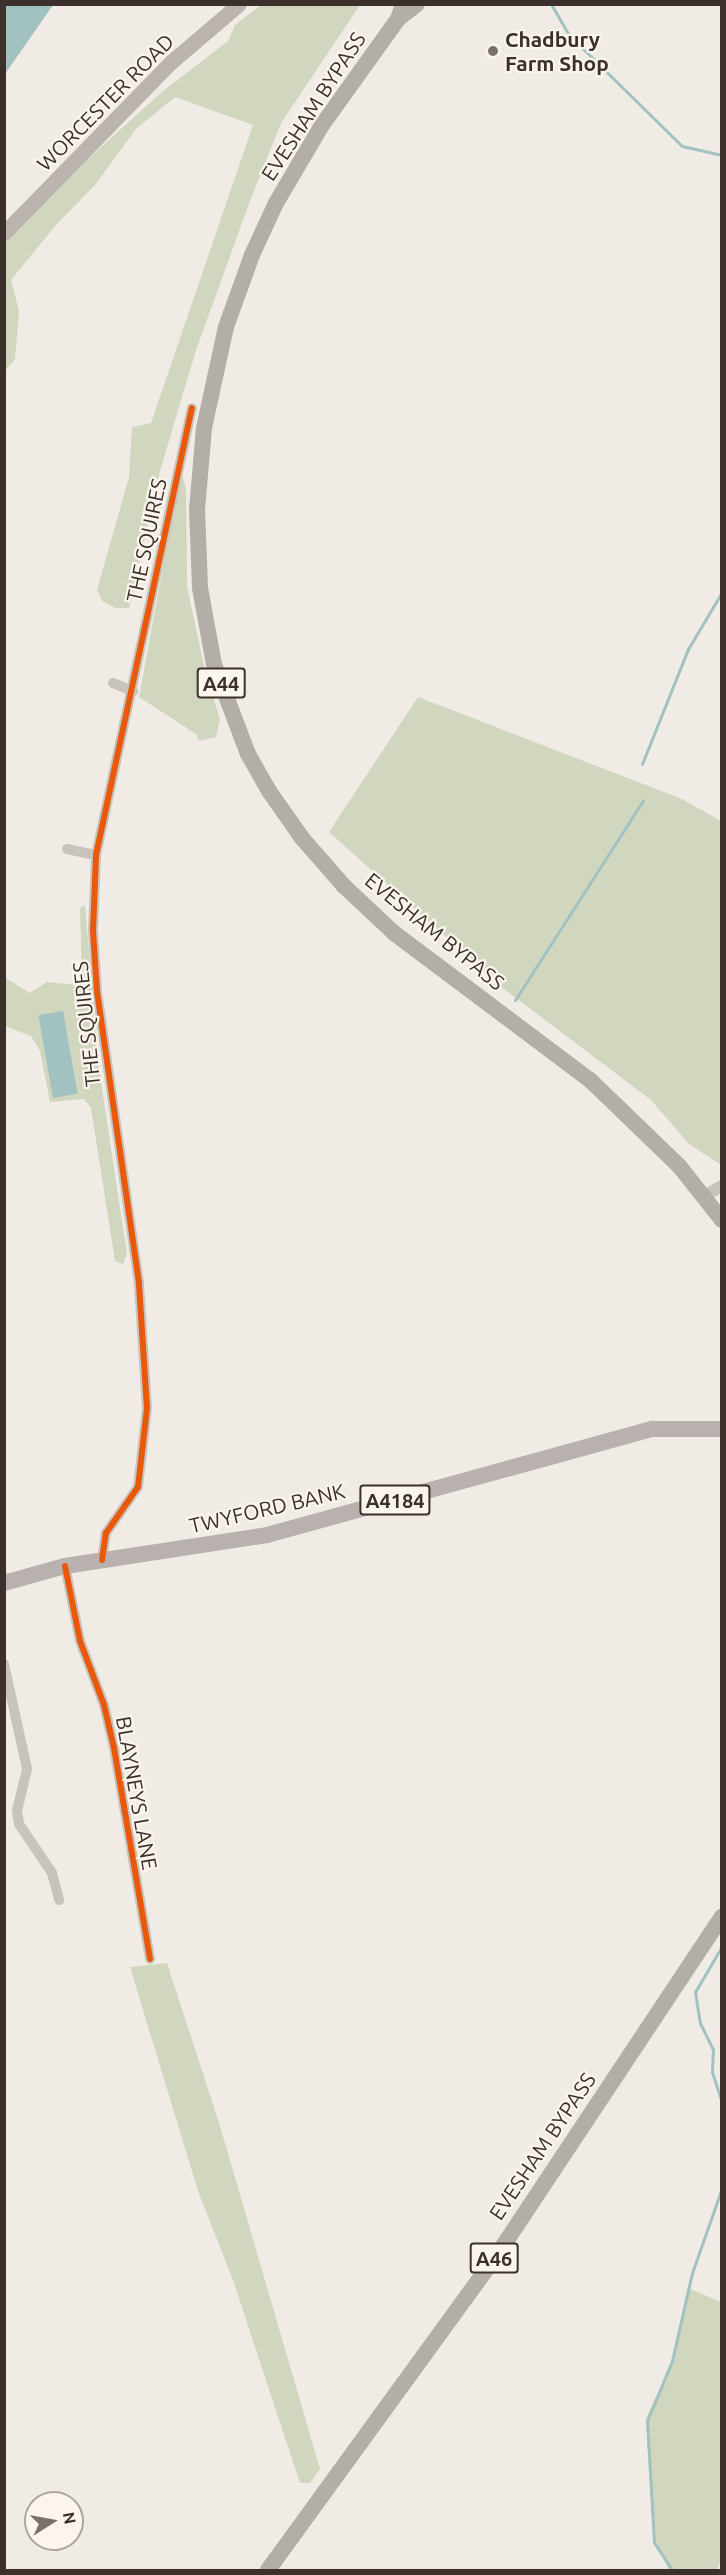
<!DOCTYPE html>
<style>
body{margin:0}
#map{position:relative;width:726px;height:2575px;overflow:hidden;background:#f0ebe5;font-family:Ubuntu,sans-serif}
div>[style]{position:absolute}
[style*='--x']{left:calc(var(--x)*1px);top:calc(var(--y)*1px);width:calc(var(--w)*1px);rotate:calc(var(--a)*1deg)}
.green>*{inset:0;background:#d1d6bf}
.water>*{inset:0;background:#a1c2c1;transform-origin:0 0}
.stream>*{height:3px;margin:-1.5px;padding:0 1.5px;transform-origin:1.5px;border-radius:1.5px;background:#a1c2c1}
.minor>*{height:10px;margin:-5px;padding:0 5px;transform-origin:5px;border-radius:5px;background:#c9c3be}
.tertiary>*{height:12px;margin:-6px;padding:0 6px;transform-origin:6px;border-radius:6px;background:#c9c3be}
.secondary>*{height:15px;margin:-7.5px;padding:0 7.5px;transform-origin:7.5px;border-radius:7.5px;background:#bab3ae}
.primary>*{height:16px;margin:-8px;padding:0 8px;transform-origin:8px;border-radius:8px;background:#b8b1ad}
.trunk>*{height:16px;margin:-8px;padding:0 8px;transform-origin:8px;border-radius:8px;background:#b4aea8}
.cycleway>*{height:6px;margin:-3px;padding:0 3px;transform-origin:3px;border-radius:3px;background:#e8590c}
.dots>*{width:16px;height:16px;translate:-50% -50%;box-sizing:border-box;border:3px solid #fbf5ee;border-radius:50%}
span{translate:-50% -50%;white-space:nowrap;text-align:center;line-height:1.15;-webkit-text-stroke:4.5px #fbf5ee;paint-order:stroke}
.shield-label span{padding:2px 4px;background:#fbf5ee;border:2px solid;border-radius:4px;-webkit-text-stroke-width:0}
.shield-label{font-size:20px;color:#3b302b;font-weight:700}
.poi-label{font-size:21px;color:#3b302b;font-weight:700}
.left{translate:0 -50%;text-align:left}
.street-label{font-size:21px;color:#3b302b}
.frame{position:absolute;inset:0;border:6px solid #3b302b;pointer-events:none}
.north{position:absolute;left:24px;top:2491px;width:60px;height:60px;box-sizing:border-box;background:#fbf5ee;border:2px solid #aea6a0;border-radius:50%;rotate:79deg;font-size:16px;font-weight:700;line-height:24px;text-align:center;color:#3b302b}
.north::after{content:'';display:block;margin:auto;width:21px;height:27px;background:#7a716c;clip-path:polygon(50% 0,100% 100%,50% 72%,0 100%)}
</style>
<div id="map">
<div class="green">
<div style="clip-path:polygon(261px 5px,360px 5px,281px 123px,250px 201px,196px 350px,160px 471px,129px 608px,115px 608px,102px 601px,97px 590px,129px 477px,132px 427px,151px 423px,253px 125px,175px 97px,136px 129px,95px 185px,56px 225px,11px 280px,19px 311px,15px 359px,5px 371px,5px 243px,81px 165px,163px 91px,228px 41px,235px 25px)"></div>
<div style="clip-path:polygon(181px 470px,186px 490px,187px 587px,207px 679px,220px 719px,216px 737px,199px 741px,196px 734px,139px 697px)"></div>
<div style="clip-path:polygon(418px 697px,682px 799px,721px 821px,721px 1165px,689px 1144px,651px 1100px,504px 989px,329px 832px)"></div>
<div style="clip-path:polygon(85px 905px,98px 1062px,127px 1254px,123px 1264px,115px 1261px,91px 1108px,84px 1099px,50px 1102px,40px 1051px,31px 1036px,5px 1026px,4px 977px,30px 993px,47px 982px,77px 985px,82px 978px,80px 908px)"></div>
<div style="clip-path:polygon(167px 1963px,220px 2126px,320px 2469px,310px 2483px,300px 2483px,233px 2280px,198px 2191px,130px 1967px)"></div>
<div style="clip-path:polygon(688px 2288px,721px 2302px,722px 2557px,717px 2570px,669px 2570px,653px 2535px,646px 2418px,670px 2367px)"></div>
</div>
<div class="water">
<div style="clip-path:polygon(5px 4px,53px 5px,5px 74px,4px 5px)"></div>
<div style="left:63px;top:1011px;width:84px;height:25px;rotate:80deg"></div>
</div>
<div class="stream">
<div style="--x:551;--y:4;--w:36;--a:60"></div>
<div style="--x:569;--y:35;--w:158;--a:44.5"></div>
<div style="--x:682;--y:146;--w:41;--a:12.7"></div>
<div style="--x:642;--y:764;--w:124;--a:-68.2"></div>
<div style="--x:688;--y:649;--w:66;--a:-59.2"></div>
<div style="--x:515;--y:1000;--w:237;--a:-57.3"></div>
<div style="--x:722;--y:1946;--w:53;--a:120.4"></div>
<div style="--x:695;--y:1992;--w:31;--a:81"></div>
<div style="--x:700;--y:2023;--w:30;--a:64"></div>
<div style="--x:713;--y:2050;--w:22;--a:93"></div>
<div style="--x:712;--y:2072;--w:33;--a:72"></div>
<div style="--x:672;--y:2570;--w:33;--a:-123"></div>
<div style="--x:654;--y:2542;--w:121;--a:-93.3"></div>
<div style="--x:647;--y:2421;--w:65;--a:-67.4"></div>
<div style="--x:672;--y:2361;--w:90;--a:-77.2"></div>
<div style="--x:692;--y:2273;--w:90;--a:-70.6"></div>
</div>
<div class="minor">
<div style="--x:113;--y:683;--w:22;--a:22"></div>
<div style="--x:67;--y:849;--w:30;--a:12"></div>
<div style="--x:102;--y:1560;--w:27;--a:-82"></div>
<div style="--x:106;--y:1533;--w:56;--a:-55.2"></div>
<div style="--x:138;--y:1487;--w:80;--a:-83.5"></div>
<div style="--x:147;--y:1408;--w:125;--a:-93.7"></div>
<div style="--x:139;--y:1283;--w:295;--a:-98.2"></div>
<div style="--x:97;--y:991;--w:60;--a:-93.8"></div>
<div style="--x:93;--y:931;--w:76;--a:-87.7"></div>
<div style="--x:96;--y:855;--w:457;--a:-77.9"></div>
<div style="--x:65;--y:1566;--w:76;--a:78.7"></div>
<div style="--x:80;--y:1641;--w:68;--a:69.4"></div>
<div style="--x:104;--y:1705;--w:44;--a:76.9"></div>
<div style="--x:114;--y:1748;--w:214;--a:80.3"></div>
<div style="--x:4;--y:1664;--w:107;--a:77.6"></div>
<div style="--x:27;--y:1769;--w:43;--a:103.4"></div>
<div style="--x:17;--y:1811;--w:13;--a:81"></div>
<div style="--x:19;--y:1824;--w:59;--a:56"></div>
<div style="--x:52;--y:1873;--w:28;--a:75"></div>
</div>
<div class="tertiary">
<div style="--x:704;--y:1196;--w:21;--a:-29"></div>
</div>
<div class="secondary">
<div style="--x:4;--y:233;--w:239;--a:-45.7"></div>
<div style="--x:171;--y:62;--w:89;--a:-40.5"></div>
</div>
<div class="primary">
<div style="--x:4;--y:1583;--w:63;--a:-15.6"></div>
<div style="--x:65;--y:1566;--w:204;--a:-8.7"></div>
<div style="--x:267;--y:1535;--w:400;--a:-15.4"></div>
<div style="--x:653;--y:1429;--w:69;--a:0"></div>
</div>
<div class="trunk">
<div style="--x:403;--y:4;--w:16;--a:108"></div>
<div style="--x:398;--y:19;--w:130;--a:125.6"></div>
<div style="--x:322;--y:125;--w:91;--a:120.5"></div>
<div style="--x:276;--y:203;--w:57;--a:114.8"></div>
<div style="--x:252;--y:255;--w:77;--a:109.9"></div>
<div style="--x:226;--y:327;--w:103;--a:102.3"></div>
<div style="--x:204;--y:428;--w:81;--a:94.9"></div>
<div style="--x:197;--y:509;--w:79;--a:87.8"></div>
<div style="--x:200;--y:588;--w:77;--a:79.6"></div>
<div style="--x:214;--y:664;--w:96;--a:69.3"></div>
<div style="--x:248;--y:754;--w:43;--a:60.4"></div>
<div style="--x:269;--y:791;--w:57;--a:54.9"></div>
<div style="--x:302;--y:838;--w:64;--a:48.8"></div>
<div style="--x:344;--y:886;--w:69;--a:43.2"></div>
<div style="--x:394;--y:933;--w:245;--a:36.9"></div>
<div style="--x:590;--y:1080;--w:125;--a:44"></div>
<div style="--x:680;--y:1167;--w:68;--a:51.6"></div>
<div style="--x:398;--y:19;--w:24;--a:-38"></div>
<div style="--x:268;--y:2570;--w:393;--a:-54"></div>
<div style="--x:499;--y:2252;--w:403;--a:-56.4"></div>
</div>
<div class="cycleway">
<div style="--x:102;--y:1560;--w:27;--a:-82"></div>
<div style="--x:106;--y:1533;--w:56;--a:-55.2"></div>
<div style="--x:138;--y:1487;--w:80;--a:-83.5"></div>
<div style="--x:147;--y:1408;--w:125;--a:-93.7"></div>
<div style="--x:139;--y:1283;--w:295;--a:-98.2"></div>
<div style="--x:97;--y:991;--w:60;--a:-93.8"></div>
<div style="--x:93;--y:931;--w:76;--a:-87.7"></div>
<div style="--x:96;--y:855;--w:457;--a:-77.9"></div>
<div style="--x:65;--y:1566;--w:76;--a:78.7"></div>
<div style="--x:80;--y:1641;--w:68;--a:69.4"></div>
<div style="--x:104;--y:1705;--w:44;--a:76.9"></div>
<div style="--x:114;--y:1748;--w:214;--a:80.3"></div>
</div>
<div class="dots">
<div style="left:493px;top:51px;background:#7a716c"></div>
</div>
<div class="shield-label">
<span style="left:221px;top:683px">A44</span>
<span style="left:395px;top:1500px">A4184</span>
<span style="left:494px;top:2258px">A46</span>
</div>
<div class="poi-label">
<span class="left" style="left:505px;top:51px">Chadbury<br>Farm Shop</span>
</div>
<div class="street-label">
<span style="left:105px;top:102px;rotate:-45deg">WORCESTER ROAD</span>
<span style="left:313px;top:106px;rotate:-57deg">EVESHAM BYPASS</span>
<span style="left:146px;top:540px;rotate:-78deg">THE SQUIRES</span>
<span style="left:435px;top:931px;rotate:39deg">EVESHAM BYPASS</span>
<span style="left:86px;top:1024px;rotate:-96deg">THE SQUIRES</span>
<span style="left:267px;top:1508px;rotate:-13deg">TWYFORD BANK</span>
<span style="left:137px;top:1793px;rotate:80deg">BLAYNEYS LANE</span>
<span style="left:542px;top:2146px;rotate:-56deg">EVESHAM BYPASS</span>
</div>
<div class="frame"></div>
<div class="north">N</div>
</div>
